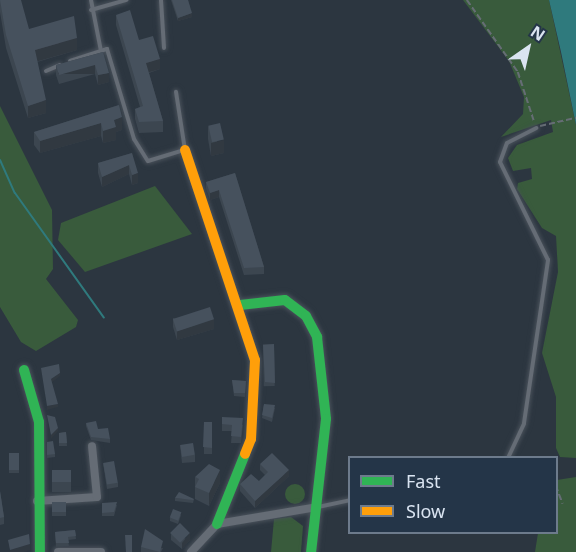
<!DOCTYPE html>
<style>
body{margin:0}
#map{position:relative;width:576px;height:552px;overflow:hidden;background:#2c3640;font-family:"Noto Sans",sans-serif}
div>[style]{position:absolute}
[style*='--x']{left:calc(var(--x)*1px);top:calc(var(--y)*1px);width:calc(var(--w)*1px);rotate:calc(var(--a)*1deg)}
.green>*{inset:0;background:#395b3c}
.round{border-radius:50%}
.water>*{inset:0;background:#2f7a7d}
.stream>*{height:2px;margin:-1px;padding:0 1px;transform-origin:1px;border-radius:1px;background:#2f7a7d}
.path>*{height:1.5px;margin-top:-0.75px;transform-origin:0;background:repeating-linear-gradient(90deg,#666d75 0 6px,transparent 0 9px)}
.roads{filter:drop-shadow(0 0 2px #49515a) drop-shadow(0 0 2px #49515a)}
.lane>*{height:4px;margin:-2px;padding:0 2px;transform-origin:2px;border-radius:2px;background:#656c75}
.street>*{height:8px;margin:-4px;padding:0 4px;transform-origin:4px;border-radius:4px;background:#656c75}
.fast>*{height:10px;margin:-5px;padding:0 5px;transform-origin:5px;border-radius:5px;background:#30b455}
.slow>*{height:10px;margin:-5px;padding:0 5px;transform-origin:5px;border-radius:5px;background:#ff9f0a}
.wall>*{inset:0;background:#3c4650;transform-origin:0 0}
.shaded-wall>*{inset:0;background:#313941;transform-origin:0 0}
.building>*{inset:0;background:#46515d;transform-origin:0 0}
span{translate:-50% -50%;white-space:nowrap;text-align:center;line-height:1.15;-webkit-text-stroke:5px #243548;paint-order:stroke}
.legend{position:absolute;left:348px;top:456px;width:210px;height:78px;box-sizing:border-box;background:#243548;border:2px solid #6d7b8c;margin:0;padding:8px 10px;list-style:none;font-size:18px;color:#dae4f1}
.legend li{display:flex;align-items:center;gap:12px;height:30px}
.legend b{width:30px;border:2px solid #6d7b8c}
.north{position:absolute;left:498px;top:18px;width:60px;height:60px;-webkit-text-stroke:4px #243548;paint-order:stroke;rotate:34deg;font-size:16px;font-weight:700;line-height:24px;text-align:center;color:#dae4f1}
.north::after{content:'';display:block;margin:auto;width:21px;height:27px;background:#dae4f1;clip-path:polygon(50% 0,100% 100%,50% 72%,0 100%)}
</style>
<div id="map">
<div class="green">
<div style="clip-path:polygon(463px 0,549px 0,576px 125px,576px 458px,560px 457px,556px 448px,556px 397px,542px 353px,558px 272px,556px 236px,542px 228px,517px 189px,518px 183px,532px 179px,531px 168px,513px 171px,508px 158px,517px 145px,553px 132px,551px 120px,501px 137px,523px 114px,524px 97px,509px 61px)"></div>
<div style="clip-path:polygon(0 106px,52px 210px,53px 269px,46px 279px,78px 320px,76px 327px,36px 351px,21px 342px,0 307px)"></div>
<div style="clip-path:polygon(155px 186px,192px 234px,85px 272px,58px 240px,61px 223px)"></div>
<div style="clip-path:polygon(576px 477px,576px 552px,535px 552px,538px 533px,556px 532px,557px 480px)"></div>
<div class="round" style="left:285px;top:484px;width:20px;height:20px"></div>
<div style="clip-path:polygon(291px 517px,303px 526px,301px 552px,271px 552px,274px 519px)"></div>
</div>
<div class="water">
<div style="clip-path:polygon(549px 0,576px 0,576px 125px,561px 52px)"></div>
</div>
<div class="stream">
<div style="--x:0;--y:160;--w:36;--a:66"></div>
<div style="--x:15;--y:193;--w:153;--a:54.5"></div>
</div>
<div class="path">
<div style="--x:467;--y:0;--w:88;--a:54.7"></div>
<div style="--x:518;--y:72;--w:52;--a:71.9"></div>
<div style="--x:540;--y:126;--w:37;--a:-13"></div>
<div style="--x:556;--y:486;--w:19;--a:69"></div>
</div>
<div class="roads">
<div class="lane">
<div style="--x:91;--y:0;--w:52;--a:78.9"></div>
<div style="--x:161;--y:0;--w:48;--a:86.4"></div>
<div style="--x:91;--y:10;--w:37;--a:-16"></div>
<div style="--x:70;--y:61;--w:39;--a:-18"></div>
<div style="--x:107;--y:49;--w:94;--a:73.3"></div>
<div style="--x:134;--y:139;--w:26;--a:58"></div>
<div style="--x:148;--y:161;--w:39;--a:-17"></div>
<div style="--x:185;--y:150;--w:59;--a:-98.8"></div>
<div style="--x:46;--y:71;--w:15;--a:-23"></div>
<div style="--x:508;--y:458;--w:38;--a:-65"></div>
<div style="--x:524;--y:423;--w:165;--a:-81.6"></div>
<div style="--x:548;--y:260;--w:109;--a:-116.1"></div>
<div style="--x:500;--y:162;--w:20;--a:-70"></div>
<div style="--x:507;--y:143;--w:33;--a:-27"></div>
<div style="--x:318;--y:507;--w:33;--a:-12"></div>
</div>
<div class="street">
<div style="--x:37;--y:501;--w:60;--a:-3.8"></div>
<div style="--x:97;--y:497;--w:51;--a:-95.6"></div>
<div style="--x:58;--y:552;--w:43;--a:0"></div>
<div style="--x:191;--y:552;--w:38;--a:-47"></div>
<div style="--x:217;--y:524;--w:101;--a:-9.6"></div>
</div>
<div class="fast">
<div style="--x:240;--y:305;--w:45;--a:-6.3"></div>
<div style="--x:285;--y:300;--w:26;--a:37"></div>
<div style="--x:306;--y:316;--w:24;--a:62"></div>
<div style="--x:317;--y:337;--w:82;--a:83.7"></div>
<div style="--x:326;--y:419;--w:134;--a:96.4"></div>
<div style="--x:24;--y:370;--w:54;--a:73.9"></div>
<div style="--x:39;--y:422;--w:130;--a:89.6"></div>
<div style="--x:217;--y:524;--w:75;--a:-68.2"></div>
</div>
<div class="slow">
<div style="--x:185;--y:150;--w:221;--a:71.6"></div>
<div style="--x:255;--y:360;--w:79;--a:92.9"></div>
<div style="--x:251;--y:439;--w:16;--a:112"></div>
</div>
</div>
<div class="wall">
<div style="clip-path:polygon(0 0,29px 29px,77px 50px,37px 62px,46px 113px,28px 118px,6px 48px,0 12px)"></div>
<div style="clip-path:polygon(171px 0,188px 0,192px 17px,178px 21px)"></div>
<div style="clip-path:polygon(116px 15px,139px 40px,160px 69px,149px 73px,163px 121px,163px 132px,139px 133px,135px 119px,135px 109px,140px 107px,116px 25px)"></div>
<div style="clip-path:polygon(103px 52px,109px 82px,98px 85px,95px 74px,59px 84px,56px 75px,56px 65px)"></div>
<div style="clip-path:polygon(119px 105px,122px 130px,116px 132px,116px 140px,103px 143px,101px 136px,40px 153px,34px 145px,34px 132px)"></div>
<div style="clip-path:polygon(208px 126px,224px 153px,211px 156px,208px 139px)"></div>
<div style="clip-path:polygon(132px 153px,138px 183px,132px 185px,129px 174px,102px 187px,98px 173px,98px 163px)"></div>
<div style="clip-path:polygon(235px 173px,264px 267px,264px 274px,244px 275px,219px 197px,210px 200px,206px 189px,206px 182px)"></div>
<div style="clip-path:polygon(173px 318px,214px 329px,177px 340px,173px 327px)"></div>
<div style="left:274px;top:344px;width:42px;height:11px;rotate:89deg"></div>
<div style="clip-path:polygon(232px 380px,246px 381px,245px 397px,234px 396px)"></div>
<div style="clip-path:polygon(264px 404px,275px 408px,272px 422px,262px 418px)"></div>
<div style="clip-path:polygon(222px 417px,243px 425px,241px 443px,231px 443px,232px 431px,222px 431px)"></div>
<div style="left:204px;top:422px;width:8px;height:32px"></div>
<div style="clip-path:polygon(86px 423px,98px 429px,110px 439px,110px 443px,91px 440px,86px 426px)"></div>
<div style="clip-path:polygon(66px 432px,67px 446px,59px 446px,59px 433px)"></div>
<div style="clip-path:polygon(47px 442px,55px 454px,55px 457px,47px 458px)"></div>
<div style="clip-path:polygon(180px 445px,195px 455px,195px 462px,182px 463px)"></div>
<div style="left:9px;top:453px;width:10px;height:20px"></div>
<div style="clip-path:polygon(103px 463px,118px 483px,118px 487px,107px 489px)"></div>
<div style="clip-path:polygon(260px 464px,289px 476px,255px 508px,240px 491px,240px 484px,259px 481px,265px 475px,260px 470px)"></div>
<div style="left:52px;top:470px;width:19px;height:22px"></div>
<div style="clip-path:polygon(195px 477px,220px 483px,209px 506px,195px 499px)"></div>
<div style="clip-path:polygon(0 491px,4px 517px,4px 524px,0 525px)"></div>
<div style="clip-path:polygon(175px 498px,194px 499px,193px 503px,175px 501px)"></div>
<div style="left:66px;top:502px;width:14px;height:14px;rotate:90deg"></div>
<div style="clip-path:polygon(102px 503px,117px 505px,114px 516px,102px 516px)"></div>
<div style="clip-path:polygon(181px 515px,178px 524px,170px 521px,170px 518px)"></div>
<div style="clip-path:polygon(75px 530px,76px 539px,68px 540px,69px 546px,56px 547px,55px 532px)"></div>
<div style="clip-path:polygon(171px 534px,190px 540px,182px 549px,171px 540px)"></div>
<div style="clip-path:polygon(141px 547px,163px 548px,161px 552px,141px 552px)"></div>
</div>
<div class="shaded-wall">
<div style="clip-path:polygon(192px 13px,192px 17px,178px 21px,178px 18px)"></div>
<div style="clip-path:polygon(77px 38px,77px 50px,35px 62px,35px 50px)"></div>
<div style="clip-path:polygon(160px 59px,160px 69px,146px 73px,146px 63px)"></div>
<div style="left:95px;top:65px;width:9px;height:37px;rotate:90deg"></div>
<div style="clip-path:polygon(109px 73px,109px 82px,98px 85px,98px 75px)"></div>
<div style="clip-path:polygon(46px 100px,46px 113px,28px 118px,28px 106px)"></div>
<div style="clip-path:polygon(122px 117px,122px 130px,116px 132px,116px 140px,103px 143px,103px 131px,114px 120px)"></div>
<div style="clip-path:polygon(101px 123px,101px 136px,40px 153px,40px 141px)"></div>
<div style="clip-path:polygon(224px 140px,224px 153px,211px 156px,211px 143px)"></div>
<div style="clip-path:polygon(129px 165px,129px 174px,102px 187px,102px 177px)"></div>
<div style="clip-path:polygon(138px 173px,138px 183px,132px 185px,132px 175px)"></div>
<div style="clip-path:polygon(219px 190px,219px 197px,210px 200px,210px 193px)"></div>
<div style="clip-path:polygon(214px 319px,214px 329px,177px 340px,177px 331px)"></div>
<div style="clip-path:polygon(60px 373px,60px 376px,51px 383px,51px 379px)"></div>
<div style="clip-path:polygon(58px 404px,58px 407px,47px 410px,47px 406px)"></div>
<div style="clip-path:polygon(58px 428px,58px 431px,51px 439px,51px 435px)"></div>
<div style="clip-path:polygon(220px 470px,220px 483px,209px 506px,209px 493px)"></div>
<div style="clip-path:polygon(289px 470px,289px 476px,255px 508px,255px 501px)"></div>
<div style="clip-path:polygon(190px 533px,190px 540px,182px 549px,182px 543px)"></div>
<div style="clip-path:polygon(30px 544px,30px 550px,24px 552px,10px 552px,10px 550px)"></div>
</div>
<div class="building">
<div style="clip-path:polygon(0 0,21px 0,29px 29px,74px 16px,77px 38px,35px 50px,46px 100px,28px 106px,6px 35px)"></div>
<div style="clip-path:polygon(172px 0,188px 0,192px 13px,178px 18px)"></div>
<div style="clip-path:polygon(130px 10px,139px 40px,153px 36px,160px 59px,146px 63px,163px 121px,139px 122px,135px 109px,143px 106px,116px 15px)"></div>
<div style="clip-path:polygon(103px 52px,109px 73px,98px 75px,95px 65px,59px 75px,56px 65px)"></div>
<div style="clip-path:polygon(119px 105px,122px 117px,114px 120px,116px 127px,103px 131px,101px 123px,40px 141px,34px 132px)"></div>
<div style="left:220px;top:123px;width:17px;height:12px;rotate:77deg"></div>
<div style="clip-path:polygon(132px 153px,138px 173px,132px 175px,129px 165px,102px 177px,98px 163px)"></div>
<div style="clip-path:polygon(235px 173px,264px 267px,244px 268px,219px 190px,210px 193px,206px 182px)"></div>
<div style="left:210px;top:307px;width:13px;height:39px;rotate:72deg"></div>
<div style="clip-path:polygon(274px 344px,275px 383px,265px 382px,263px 345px)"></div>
<div style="clip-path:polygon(59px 364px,60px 373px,51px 379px,58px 404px,47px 406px,41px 368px)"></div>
<div style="clip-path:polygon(232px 380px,246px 381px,245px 393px,234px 393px)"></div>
<div style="clip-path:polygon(264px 404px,275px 405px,272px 418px,262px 415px)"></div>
<div style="clip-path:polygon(47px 415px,55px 417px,58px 428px,51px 435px)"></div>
<div style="clip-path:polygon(222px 417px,243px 418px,241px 437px,231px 436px,232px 425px,222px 424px)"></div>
<div style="clip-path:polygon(96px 421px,98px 429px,108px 428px,110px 439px,91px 437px,86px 423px)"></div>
<div style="clip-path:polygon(204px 422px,212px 422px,212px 448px,203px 447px)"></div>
<div style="clip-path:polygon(66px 432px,67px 443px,59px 443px,59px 433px)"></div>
<div style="clip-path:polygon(53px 441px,55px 454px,47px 455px,47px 442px)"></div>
<div style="left:193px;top:443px;width:12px;height:13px;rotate:81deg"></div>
<div style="left:9px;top:453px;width:10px;height:17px"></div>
<div style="clip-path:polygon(272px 453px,289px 470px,255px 501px,240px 484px,251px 474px,259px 481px,268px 472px,260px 464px)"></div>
<div style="left:114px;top:461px;width:22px;height:11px;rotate:80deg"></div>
<div style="clip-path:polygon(209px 464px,220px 470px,209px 493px,195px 487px,199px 479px,195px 477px)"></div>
<div style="left:52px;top:470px;width:19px;height:12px"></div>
<div style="clip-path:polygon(0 491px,4px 517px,0 518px)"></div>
<div style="clip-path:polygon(179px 492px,194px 499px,193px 500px,175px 498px)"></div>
<div style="left:66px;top:502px;width:10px;height:14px;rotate:90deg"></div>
<div style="clip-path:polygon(117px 502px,114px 512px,102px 513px,102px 503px)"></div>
<div style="left:173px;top:509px;width:9px;height:9px;rotate:21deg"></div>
<div style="left:180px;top:523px;width:14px;height:14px;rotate:45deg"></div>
<div style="clip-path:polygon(145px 529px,163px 541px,160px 552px,141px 547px)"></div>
<div style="clip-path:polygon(75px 530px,76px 536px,68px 537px,69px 543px,56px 543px,55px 532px)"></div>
<div style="clip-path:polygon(29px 534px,30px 544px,10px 550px,8px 540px)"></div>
<div style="clip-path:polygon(125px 535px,132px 535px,132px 552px,126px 552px)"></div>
</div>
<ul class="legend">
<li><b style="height:8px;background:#30b455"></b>Fast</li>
<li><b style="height:8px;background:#ff9f0a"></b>Slow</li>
</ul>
<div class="north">N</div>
</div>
